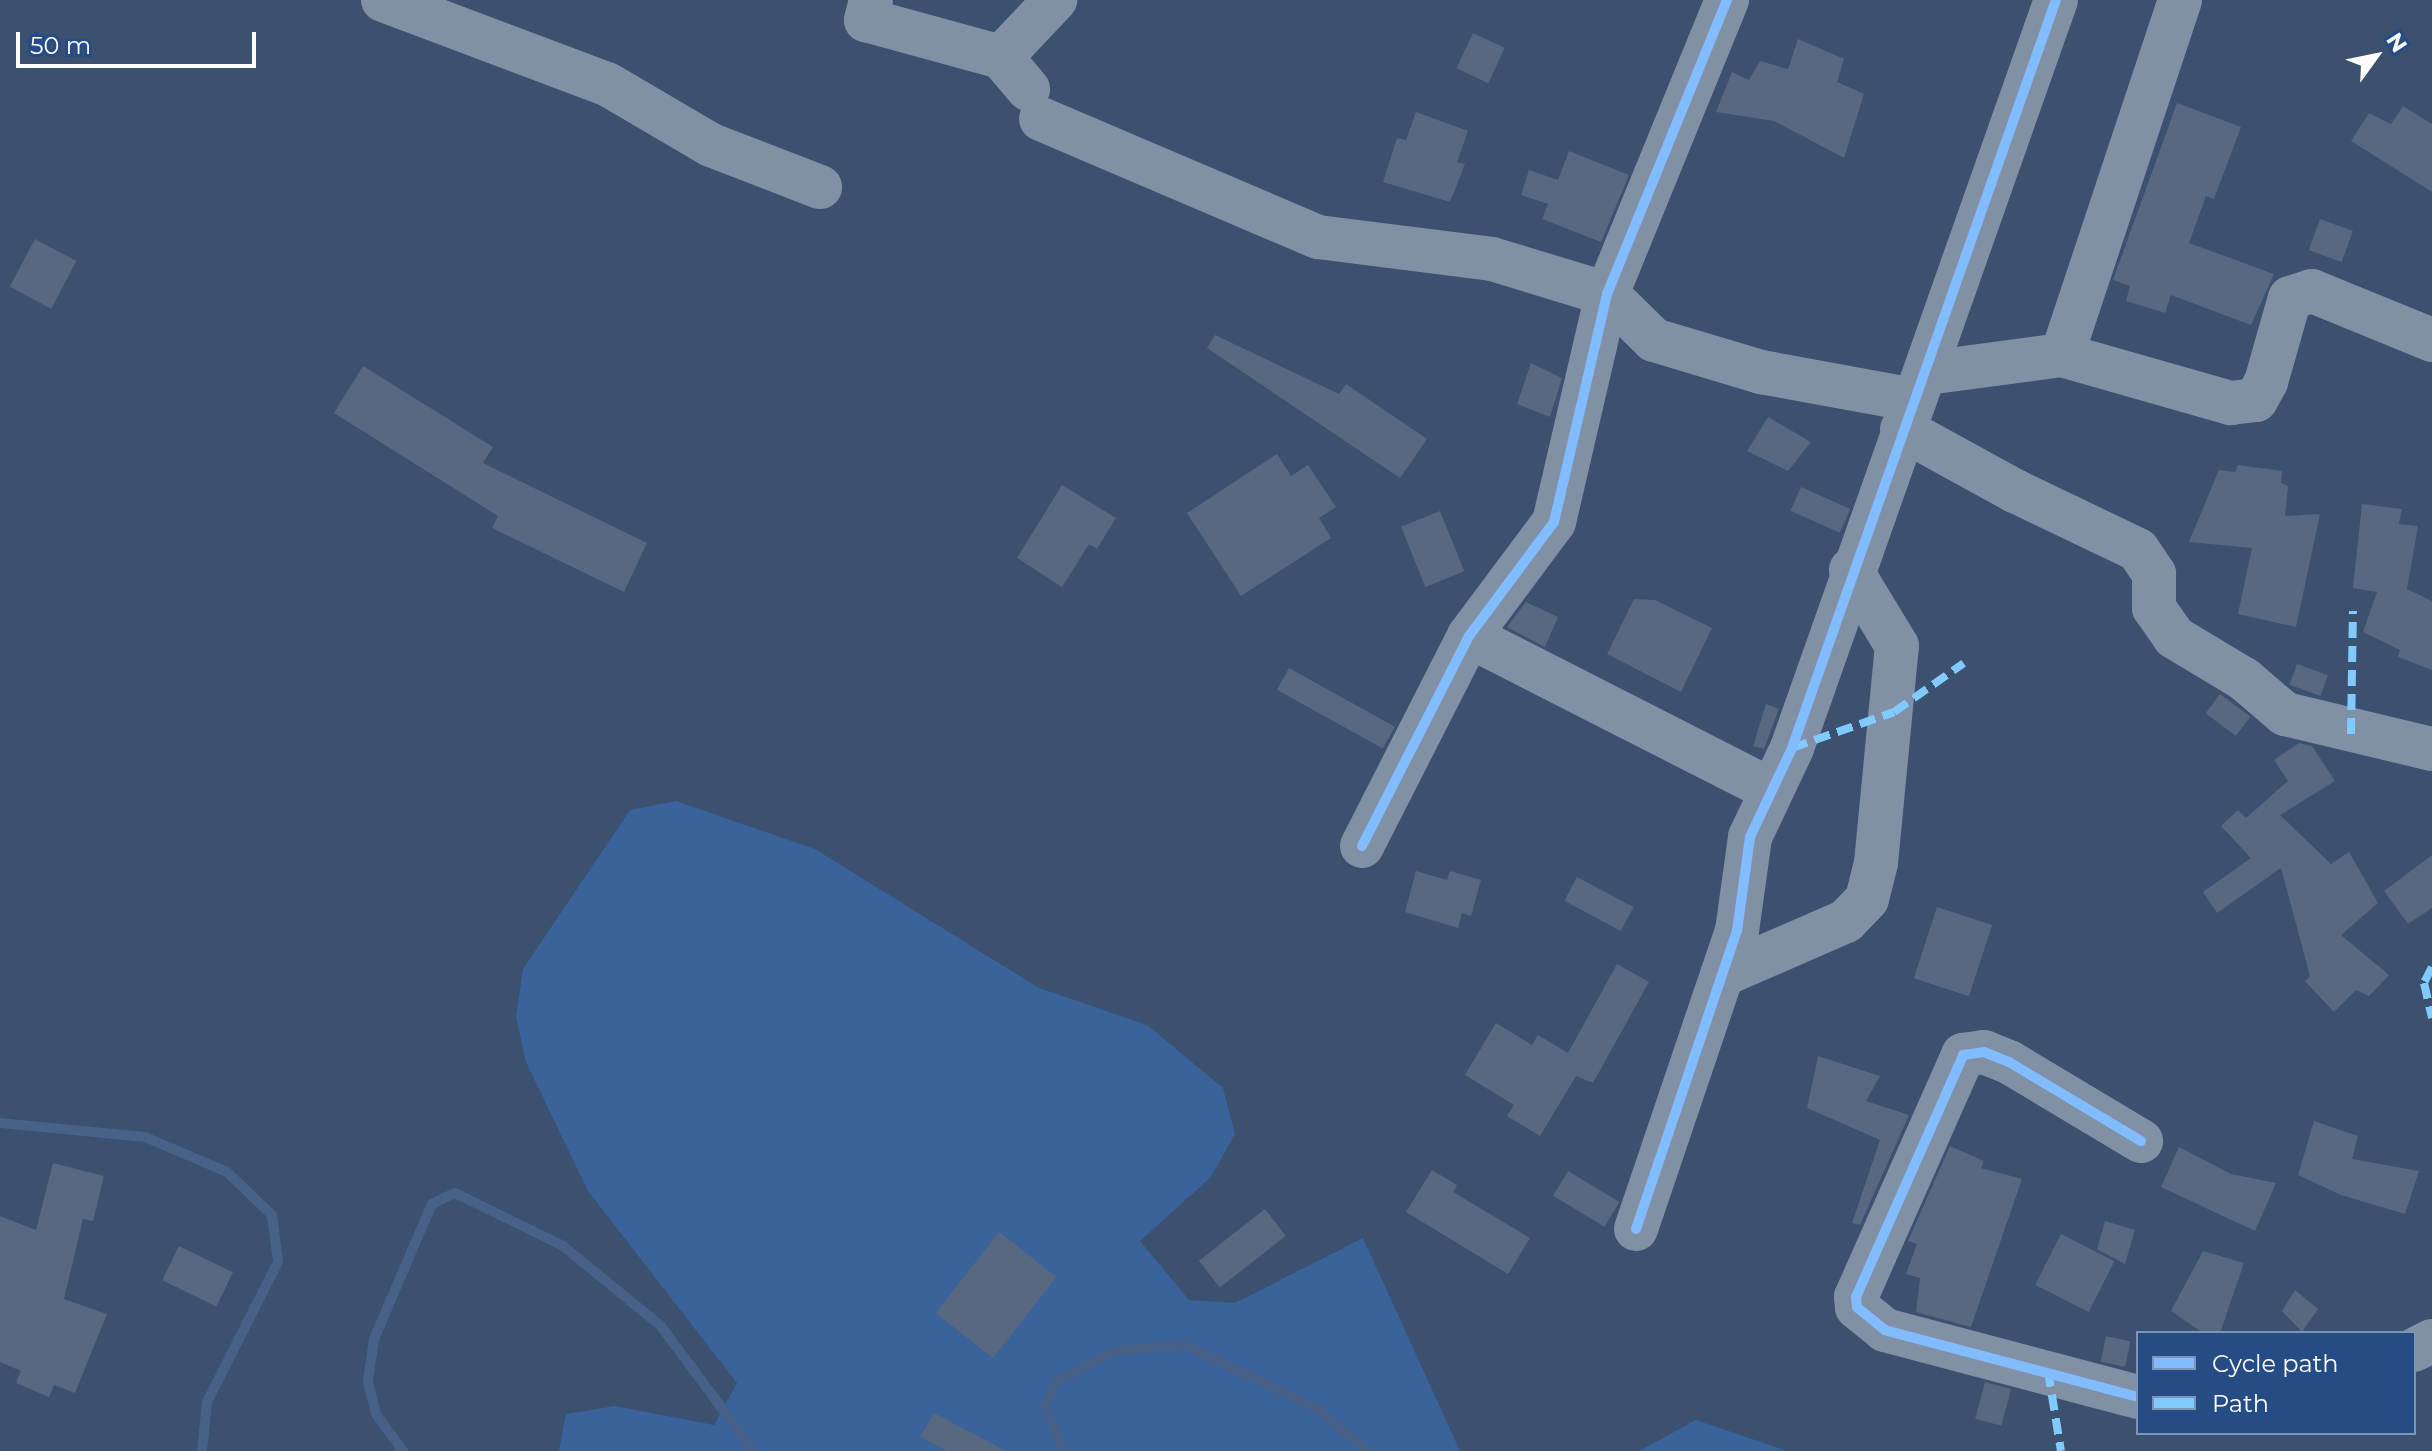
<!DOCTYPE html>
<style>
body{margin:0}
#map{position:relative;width:2432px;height:1451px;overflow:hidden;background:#3c506f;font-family:Montserrat,sans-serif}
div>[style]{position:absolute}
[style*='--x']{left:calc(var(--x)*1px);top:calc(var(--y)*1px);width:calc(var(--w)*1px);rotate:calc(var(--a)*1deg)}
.green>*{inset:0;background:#3a629b}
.stream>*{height:10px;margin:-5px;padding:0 5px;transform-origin:5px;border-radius:5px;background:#476189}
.building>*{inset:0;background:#576880;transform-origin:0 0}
.minor>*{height:44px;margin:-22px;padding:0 22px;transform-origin:22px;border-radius:22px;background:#8290a5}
.quiet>*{height:8px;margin-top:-4px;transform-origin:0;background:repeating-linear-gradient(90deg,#80caff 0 16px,transparent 0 24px)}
.cycleway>*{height:10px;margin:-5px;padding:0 5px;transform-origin:5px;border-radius:5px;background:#80bcff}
span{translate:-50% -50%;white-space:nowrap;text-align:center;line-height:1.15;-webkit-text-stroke:6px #264c85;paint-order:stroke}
.legend{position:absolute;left:2136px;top:1331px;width:280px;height:104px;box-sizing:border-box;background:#264c85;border:2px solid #7d94b6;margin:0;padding:10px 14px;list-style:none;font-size:24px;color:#fff}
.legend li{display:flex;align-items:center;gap:16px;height:40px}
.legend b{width:40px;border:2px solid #7d94b6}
.north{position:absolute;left:2336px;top:16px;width:80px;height:80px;-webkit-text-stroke:6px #264c85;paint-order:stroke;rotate:57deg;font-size:22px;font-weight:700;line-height:32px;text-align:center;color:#fff}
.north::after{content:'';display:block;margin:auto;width:28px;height:36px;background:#fff;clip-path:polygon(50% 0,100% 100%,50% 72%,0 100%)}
.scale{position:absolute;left:16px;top:32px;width:240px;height:36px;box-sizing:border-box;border:4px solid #fff;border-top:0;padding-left:10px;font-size:24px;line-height:28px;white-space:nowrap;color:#fff;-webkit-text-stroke:6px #264c85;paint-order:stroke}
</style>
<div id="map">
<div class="green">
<div style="clip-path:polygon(676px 801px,815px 849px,1039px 988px,1147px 1025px,1223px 1088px,1235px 1134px,1211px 1177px,1140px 1241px,1189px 1300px,1235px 1303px,1363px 1238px,1460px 1451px,559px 1451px,566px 1414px,615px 1406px,714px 1425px,737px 1383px,588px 1191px,526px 1062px,516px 1017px,523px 969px,630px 810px)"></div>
<div style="clip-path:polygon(1696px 1420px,1787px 1451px,1639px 1451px)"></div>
</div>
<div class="stream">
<div style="--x:0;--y:1123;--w:146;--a:5.5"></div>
<div style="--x:145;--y:1137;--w:89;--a:23.1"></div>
<div style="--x:227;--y:1172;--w:62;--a:43.7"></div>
<div style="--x:272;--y:1215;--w:47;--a:82.7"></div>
<div style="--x:278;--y:1262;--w:157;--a:116.9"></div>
<div style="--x:207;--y:1402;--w:49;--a:95.8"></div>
<div style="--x:403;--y:1451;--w:46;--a:-126.1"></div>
<div style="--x:376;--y:1414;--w:34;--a:-104"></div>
<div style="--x:368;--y:1381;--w:42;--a:-81.9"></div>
<div style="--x:374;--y:1339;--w:147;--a:-66.8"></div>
<div style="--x:432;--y:1204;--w:25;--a:-26"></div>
<div style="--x:455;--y:1193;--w:120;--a:26.1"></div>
<div style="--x:563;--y:1246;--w:125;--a:39.2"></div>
<div style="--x:660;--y:1325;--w:157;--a:53.3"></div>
<div style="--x:1064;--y:1451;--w:49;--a:-112.9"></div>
<div style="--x:1045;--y:1406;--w:26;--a:-65"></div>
<div style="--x:1056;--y:1382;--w:65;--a:-28.5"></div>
<div style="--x:1113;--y:1351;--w:72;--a:-4.8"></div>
<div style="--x:1185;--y:1345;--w:148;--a:25.7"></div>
<div style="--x:1318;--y:1409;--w:65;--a:40"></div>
</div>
<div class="building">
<div style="left:1473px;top:33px;width:35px;height:39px;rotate:25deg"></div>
<div style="clip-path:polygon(1798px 39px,1844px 59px,1837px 82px,1864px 94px,1844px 158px,1774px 121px,1716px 112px,1732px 72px,1749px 80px,1760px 61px,1788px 69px)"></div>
<div style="clip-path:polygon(2177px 103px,2241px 127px,2214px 199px,2206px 196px,2189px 243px,2274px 274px,2251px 325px,2171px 295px,2165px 313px,2126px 301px,2130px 286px,2113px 280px)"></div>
<div style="clip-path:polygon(2403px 106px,2432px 124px,2432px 192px,2351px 141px,2369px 113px,2391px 124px)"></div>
<div style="clip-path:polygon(1416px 112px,1468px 131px,1457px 162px,1465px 164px,1450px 202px,1383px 182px,1397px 138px,1406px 140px)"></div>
<div style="clip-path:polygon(1569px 151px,1629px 175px,1601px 242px,1542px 219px,1548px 204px,1521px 195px,1529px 170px,1558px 180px)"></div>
<div style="left:2320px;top:219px;width:35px;height:33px;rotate:20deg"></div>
<div style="left:35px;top:239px;width:47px;height:54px;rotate:28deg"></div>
<div style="clip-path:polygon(1215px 335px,1339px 394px,1346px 384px,1427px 439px,1400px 478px,1207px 348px)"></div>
<div style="clip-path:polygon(1531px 363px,1562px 378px,1550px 417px,1517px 404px)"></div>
<div style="clip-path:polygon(363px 366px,493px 447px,483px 463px,647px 543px,624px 592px,492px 528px,498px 516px,334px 413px)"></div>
<div style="clip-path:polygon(1768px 417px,1811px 442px,1788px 471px,1747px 451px)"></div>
<div style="clip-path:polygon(1277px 454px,1291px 476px,1308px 465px,1336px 507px,1319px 518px,1331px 538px,1241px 596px,1187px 513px)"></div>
<div style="clip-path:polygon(2238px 465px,2282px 471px,2281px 483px,2288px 486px,2285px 516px,2320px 514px,2296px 627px,2238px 614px,2252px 548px,2189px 542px,2219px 470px,2235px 472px)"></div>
<div style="clip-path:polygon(1062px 485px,1116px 518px,1097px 549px,1089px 544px,1062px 587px,1017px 558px)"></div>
<div style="left:1801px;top:487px;width:54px;height:26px;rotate:24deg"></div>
<div style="clip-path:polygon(2362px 504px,2402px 509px,2399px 524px,2418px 526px,2407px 589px,2432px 601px,2432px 670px,2398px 657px,2400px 650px,2363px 632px,2377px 592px,2353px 588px)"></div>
<div style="left:1440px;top:511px;width:65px;height:42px;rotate:68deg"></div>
<div style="clip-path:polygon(1634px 599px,1655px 600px,1712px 628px,1681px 692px,1607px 654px)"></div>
<div style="clip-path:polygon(1526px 602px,1558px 617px,1545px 647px,1507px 627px)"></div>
<div style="left:2297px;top:664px;width:33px;height:22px;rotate:20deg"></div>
<div style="left:1289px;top:668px;width:121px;height:25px;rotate:29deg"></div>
<div style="left:2220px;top:694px;width:38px;height:24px;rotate:37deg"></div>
<div style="clip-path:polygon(1766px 704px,1779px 709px,1764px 749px,1753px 746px)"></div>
<div style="clip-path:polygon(2299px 743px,2312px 746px,2335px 781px,2280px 815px,2331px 864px,2349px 852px,2378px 903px,2341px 935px,2389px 975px,2369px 996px,2356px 990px,2334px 1012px,2305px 981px,2310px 976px,2281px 868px,2217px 913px,2203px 892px,2251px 858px,2221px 826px,2238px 810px,2246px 818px,2288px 781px,2274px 760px)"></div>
<div style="clip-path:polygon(2432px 855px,2432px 908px,2408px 924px,2384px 891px)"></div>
<div style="clip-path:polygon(1416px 871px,1447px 880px,1450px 871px,1481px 880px,1471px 916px,1462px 913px,1458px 928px,1405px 912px)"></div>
<div style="left:1577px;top:877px;width:64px;height:27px;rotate:28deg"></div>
<div style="left:1937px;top:907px;width:58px;height:75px;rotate:18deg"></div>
<div style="clip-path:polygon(1617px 964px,1649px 982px,1593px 1083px,1576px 1076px,1540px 1136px,1507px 1116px,1514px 1105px,1465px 1075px,1496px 1023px,1532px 1045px,1538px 1035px,1568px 1053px)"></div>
<div style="clip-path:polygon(1818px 1056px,1880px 1076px,1866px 1101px,1909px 1115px,1860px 1225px,1852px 1223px,1880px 1140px,1807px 1108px)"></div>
<div style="clip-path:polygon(2314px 1121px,2358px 1136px,2352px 1159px,2419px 1171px,2405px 1214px,2341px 1195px,2298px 1175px)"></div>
<div style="clip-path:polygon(1950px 1146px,1984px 1161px,1981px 1168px,2022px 1179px,1971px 1327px,1916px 1312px,1920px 1278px,1906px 1274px,1917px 1244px,1908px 1241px)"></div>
<div style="clip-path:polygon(2179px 1147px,2231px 1174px,2276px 1183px,2255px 1231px,2161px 1187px)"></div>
<div style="clip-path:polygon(53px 1163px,104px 1176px,93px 1221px,83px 1219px,64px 1299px,107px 1314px,75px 1393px,54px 1385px,49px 1397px,16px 1383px,21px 1371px,0 1362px,0 1216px,36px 1230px)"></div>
<div style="clip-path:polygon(1432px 1170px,1457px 1185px,1453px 1192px,1530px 1238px,1508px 1274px,1406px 1212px)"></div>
<div style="left:1568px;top:1171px;width:60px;height:29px;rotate:31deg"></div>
<div style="left:1265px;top:1209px;width:34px;height:84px;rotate:52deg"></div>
<div style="clip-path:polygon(2105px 1221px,2135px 1230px,2125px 1264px,2097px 1249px)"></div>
<div style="left:999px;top:1232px;width:73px;height:103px;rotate:38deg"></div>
<div style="left:2061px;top:1234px;width:60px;height:57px;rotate:27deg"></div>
<div style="left:179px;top:1246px;width:60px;height:38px;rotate:26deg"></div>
<div style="clip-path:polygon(2203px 1251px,2244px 1263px,2220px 1333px,2203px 1333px,2171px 1311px)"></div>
<div style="clip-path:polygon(2295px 1290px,2318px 1309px,2302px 1332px,2282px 1311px)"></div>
<div style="left:2106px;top:1336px;width:25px;height:26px;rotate:12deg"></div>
<div style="left:1985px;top:1382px;width:27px;height:38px;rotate:15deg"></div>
<div style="clip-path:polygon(934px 1413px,1006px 1451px,947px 1451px,920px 1437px)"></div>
</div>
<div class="minor">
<div style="--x:383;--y:0;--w:239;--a:20.6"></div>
<div style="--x:607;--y:84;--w:121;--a:30.4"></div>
<div style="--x:711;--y:145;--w:117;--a:21.1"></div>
<div style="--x:871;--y:0;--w:21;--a:104"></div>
<div style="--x:866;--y:20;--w:140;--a:15.3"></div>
<div style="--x:1001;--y:57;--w:42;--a:49.8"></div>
<div style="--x:1001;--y:57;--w:79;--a:-46.5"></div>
<div style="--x:1041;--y:119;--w:301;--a:23.1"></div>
<div style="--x:1318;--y:237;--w:175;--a:7.2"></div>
<div style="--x:1492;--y:259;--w:120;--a:16.9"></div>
<div style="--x:1607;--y:294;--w:66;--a:44.4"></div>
<div style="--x:1654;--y:340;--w:112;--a:16.7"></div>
<div style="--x:1761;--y:372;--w:155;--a:10.4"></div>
<div style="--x:2062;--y:355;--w:374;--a:-71.6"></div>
<div style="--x:1927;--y:373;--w:136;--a:-7.6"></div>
<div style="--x:2062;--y:355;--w:176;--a:15.9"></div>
<div style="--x:2231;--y:403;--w:25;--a:-7"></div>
<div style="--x:2256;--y:400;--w:21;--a:-61"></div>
<div style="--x:2266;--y:382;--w:87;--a:-74.1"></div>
<div style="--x:2290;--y:298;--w:23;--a:-18"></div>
<div style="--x:2312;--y:291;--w:130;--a:22.2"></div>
<div style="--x:1902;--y:429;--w:129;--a:28.8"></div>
<div style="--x:2015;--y:491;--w:136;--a:25.6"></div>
<div style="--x:2138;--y:550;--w:29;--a:56"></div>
<div style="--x:2154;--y:574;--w:34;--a:90"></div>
<div style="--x:2154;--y:608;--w:35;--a:55"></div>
<div style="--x:2174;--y:637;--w:82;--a:31"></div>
<div style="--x:2244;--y:679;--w:54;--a:40.5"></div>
<div style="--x:2285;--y:714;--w:151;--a:13.4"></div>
<div style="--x:1469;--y:636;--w:339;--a:27"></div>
<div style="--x:1362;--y:846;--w:236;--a:-63"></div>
<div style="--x:1469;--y:636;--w:142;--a:-53.3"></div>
<div style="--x:1554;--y:522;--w:234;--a:-76.9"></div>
<div style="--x:1607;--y:294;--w:318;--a:-67.8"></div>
<div style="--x:1722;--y:975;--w:135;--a:-23.5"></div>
<div style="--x:1846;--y:921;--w:30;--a:-46"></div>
<div style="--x:1867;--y:899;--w:37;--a:-76"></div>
<div style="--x:1876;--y:863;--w:218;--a:-84.5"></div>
<div style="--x:1897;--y:646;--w:89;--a:-121.2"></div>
<div style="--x:1636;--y:1229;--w:315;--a:-71.3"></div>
<div style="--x:1737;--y:931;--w:95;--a:-82.1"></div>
<div style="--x:1750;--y:837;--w:98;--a:-64.7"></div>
<div style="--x:1792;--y:748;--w:793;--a:-70.56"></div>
<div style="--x:2414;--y:1350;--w:20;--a:-27"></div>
<div style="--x:2138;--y:1397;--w:262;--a:-165.2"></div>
<div style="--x:1885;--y:1330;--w:36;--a:-141"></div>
<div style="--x:1857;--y:1307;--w:10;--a:-96"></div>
<div style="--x:1856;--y:1297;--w:265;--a:-66.1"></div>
<div style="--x:1963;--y:1055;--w:21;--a:-8"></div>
<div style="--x:1984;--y:1052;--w:27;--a:22"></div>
<div style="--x:2009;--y:1062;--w:154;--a:30.9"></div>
</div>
<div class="quiet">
<div style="--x:2351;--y:734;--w:123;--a:-89.1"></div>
<div style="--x:1792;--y:748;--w:108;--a:-19.4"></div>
<div style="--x:1894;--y:712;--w:85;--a:-35"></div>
<div style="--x:2432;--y:967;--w:18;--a:117"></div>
<div style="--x:2424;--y:983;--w:36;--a:77"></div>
<div style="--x:2048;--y:1371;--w:81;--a:80.8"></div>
</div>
<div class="cycleway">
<div style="--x:1362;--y:846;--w:236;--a:-63"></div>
<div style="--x:1469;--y:636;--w:142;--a:-53.3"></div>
<div style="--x:1554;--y:522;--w:234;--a:-76.9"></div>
<div style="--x:1607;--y:294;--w:318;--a:-67.8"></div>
<div style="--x:1636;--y:1229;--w:315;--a:-71.3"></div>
<div style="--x:1737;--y:931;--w:95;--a:-82.1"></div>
<div style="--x:1750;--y:837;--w:98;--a:-64.7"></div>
<div style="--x:1792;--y:748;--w:793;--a:-70.56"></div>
<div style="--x:2138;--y:1397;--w:262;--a:-165.2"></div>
<div style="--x:1885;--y:1330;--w:36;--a:-141"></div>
<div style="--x:1857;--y:1307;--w:10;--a:-96"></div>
<div style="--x:1856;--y:1297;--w:265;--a:-66.1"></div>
<div style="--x:1963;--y:1055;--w:21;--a:-8"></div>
<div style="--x:1984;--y:1052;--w:27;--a:22"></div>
<div style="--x:2009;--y:1062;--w:154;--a:30.9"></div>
</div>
<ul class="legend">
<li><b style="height:10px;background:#80bcff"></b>Cycle path</li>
<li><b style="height:10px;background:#80caff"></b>Path</li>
</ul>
<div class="north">N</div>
<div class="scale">50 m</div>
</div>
